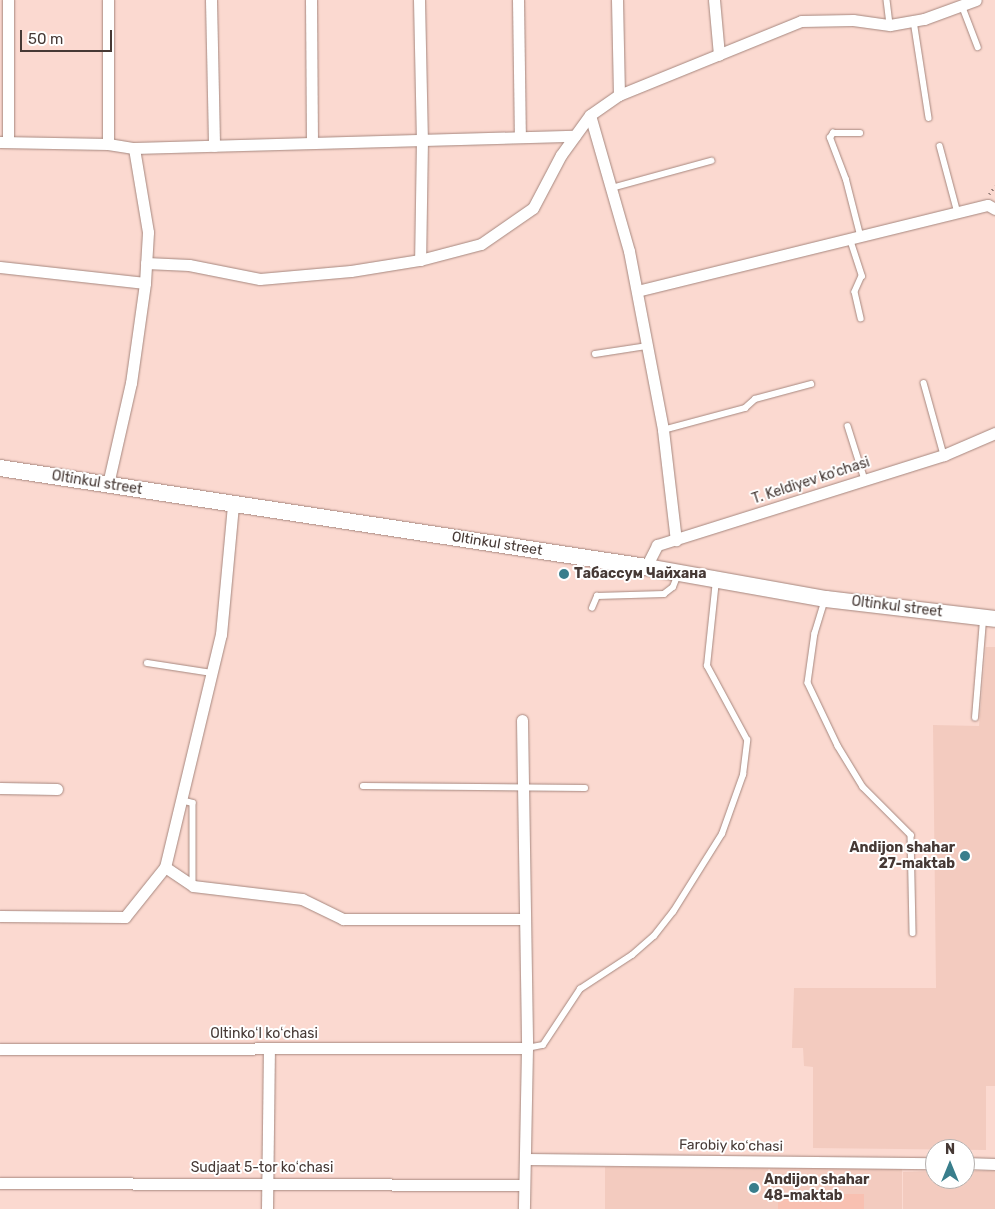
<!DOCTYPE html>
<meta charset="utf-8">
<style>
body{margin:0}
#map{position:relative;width:995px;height:1209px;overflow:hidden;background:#fbd9d0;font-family:Rubik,sans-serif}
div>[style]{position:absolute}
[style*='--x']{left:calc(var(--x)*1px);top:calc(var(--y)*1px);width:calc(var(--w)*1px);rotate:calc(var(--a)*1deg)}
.built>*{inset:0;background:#f3cbbf;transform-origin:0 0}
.green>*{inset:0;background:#f8c0b1;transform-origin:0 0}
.path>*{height:2.5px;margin-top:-1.25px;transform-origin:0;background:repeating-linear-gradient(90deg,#98817b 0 1px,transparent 0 5px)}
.roads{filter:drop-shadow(0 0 1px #a6877e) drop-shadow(0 0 1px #a6877e)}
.lane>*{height:5.5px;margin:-2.75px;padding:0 2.75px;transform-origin:2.75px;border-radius:2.75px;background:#fff}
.street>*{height:11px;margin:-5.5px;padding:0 5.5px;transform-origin:5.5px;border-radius:5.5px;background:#fff}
.secondary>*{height:16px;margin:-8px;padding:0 8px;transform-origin:8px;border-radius:8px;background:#fff}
.dots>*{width:14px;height:14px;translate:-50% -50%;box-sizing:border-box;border:2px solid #fff;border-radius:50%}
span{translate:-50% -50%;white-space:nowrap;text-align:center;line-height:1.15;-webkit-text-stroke:4px #fff;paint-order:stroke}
.street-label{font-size:14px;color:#463935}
.poi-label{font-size:14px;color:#463935;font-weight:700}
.left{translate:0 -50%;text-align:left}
.right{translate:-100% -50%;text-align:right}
.north{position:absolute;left:925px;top:1139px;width:50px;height:50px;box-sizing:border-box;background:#fff;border:1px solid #b5b0ae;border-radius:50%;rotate:0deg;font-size:14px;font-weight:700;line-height:20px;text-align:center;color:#463935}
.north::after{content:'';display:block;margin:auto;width:18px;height:22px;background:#397e8c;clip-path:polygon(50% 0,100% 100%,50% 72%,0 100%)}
.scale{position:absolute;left:20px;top:30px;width:92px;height:22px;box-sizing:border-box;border:2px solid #463935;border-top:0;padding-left:6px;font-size:15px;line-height:18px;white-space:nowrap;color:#463935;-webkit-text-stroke:4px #fff;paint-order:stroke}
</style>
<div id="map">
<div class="built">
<div style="clip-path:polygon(986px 647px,995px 647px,995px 1086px,986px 1086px,986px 1150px,813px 1148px,813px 1067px,804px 1066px,803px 1048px,792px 1048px,794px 988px,936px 988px,933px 725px,979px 726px)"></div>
<div style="left:605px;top:1167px;width:297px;height:42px"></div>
<div style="clip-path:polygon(935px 1171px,935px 1179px,965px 1179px,965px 1171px,995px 1171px,995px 1209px,903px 1209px,903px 1172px)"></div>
</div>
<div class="green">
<div style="left:778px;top:1194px;width:86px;height:15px"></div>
</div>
<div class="path">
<div style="--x:989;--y:194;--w:10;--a:-53"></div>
</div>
<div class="roads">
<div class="lane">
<div style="--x:887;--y:0;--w:25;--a:83"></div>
<div style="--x:962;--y:5;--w:45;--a:69.1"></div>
<div style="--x:914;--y:21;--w:98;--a:81.2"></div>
<div style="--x:940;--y:146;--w:69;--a:75"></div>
<div style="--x:612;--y:188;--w:103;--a:-15.3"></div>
<div style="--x:860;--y:235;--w:57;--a:-104.3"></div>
<div style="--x:846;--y:180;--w:45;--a:-110.9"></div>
<div style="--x:830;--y:138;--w:6;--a:-59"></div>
<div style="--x:833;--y:133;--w:27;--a:0"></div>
<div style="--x:850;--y:238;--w:40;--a:72"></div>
<div style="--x:862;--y:276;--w:17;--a:114"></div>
<div style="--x:855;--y:292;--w:27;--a:77"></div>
<div style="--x:595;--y:354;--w:53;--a:-8.7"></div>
<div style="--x:924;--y:383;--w:75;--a:74.5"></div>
<div style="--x:848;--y:426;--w:57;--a:72.5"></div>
<div style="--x:663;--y:430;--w:85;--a:-15"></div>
<div style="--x:745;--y:408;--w:13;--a:-42"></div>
<div style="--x:755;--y:399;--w:58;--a:-15"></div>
<div style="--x:825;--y:601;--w:34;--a:107"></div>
<div style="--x:815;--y:633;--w:50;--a:98"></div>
<div style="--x:808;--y:683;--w:70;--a:64.5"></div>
<div style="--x:838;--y:746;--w:48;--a:58.6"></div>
<div style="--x:863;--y:787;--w:68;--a:45"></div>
<div style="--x:911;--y:835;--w:98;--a:88.8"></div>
<div style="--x:592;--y:608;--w:13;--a:-67"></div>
<div style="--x:597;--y:596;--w:67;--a:-1.7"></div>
<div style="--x:664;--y:594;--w:11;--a:-38"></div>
<div style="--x:673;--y:587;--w:14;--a:-69"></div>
<div style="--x:147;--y:663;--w:66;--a:8.7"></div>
<div style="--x:975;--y:718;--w:98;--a:-85.3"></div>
<div style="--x:363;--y:786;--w:222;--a:0.5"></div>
<div style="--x:181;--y:800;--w:12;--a:14"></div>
<div style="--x:193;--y:803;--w:83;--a:90"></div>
<div style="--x:527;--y:1048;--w:16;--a:-11"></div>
<div style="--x:543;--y:1045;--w:67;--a:-56.5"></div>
<div style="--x:580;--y:989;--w:62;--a:-33.2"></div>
<div style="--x:632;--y:955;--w:29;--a:-41"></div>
<div style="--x:654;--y:936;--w:31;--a:-52"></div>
<div style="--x:673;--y:912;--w:92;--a:-57.9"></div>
<div style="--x:722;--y:834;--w:63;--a:-70.4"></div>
<div style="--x:743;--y:775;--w:35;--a:-83"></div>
<div style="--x:747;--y:740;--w:84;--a:-118.4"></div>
<div style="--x:707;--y:666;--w:85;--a:-84"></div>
</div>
<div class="street">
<div style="--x:211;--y:0;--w:146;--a:88.8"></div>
<div style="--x:311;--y:0;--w:143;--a:89.6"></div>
<div style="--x:419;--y:0;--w:139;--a:88.8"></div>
<div style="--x:422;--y:139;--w:121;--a:90.9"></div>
<div style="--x:518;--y:0;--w:136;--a:89.2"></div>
<div style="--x:617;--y:0;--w:95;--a:88.8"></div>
<div style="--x:714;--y:0;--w:55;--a:84.8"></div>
<div style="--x:590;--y:115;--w:141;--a:74"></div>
<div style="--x:629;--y:251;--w:182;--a:79.2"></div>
<div style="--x:663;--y:430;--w:111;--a:83.3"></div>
<div style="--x:0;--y:142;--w:108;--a:1.1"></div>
<div style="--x:108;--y:144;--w:26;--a:9"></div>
<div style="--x:134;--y:148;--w:441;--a:-1.6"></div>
<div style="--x:8;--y:142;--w:142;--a:-90"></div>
<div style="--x:108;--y:144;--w:144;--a:-90"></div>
<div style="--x:146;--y:263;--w:43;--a:2.7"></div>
<div style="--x:189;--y:265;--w:72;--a:11.2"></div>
<div style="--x:260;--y:279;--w:91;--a:-5"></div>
<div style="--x:351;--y:271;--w:70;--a:-9.1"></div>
<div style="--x:420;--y:260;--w:63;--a:-14.7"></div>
<div style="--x:481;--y:244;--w:63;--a:-34.7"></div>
<div style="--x:533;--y:208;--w:60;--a:-62.2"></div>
<div style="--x:561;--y:155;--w:49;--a:-54.1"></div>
<div style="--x:590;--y:115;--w:35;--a:-35"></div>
<div style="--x:619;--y:95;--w:196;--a:-22.1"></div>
<div style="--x:801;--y:21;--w:52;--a:-1.1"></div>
<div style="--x:853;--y:20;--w:37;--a:8"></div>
<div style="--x:890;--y:25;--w:35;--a:-10"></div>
<div style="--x:924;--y:19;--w:55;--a:-20.1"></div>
<div style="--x:0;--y:267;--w:146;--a:6.3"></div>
<div style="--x:637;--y:291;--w:361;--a:-13.8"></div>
<div style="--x:988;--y:205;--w:8;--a:30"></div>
<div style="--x:108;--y:484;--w:104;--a:-77.2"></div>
<div style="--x:131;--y:383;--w:101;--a:-82"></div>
<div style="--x:145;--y:283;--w:51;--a:-86.6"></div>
<div style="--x:148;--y:232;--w:85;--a:-99.5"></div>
<div style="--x:233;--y:505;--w:130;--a:95.3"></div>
<div style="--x:221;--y:634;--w:240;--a:103.5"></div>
<div style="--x:165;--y:867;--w:34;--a:34"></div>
<div style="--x:193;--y:886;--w:110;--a:6.8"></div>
<div style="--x:302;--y:899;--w:46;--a:26"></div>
<div style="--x:343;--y:919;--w:182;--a:0"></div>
<div style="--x:646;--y:567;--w:25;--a:-63"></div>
<div style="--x:657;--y:545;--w:301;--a:-17.4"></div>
<div style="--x:944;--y:455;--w:56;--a:-23.3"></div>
<div style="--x:522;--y:720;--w:328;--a:89.1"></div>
<div style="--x:527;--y:1048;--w:161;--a:91.1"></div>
<div style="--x:0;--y:788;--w:57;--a:1"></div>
<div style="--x:0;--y:916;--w:125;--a:0.5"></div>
<div style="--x:125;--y:917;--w:64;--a:-51.3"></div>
<div style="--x:0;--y:1049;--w:527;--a:-0.11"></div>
<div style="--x:526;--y:1159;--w:409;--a:0.6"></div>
<div style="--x:965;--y:1163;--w:30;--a:2"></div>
<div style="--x:0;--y:1183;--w:524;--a:0.22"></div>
<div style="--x:267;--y:1209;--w:159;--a:-89.3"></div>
</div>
<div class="secondary">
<div style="--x:0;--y:468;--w:654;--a:8.71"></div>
<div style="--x:646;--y:567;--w:183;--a:10.1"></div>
<div style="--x:826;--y:599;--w:170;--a:6.7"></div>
</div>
</div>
<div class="dots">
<div style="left:564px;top:574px;background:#397e8c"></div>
<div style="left:965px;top:856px;background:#397e8c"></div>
<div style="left:754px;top:1188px;background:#397e8c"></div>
</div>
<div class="street-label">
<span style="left:811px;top:481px;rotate:-18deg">T. Keldiyev ko'chasi</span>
<span style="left:97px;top:483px;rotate:9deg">Oltinkul street</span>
<span style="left:497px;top:544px;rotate:9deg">Oltinkul street</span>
<span style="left:897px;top:607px;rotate:7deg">Oltinkul street</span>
<span style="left:264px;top:1034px">Oltinkoʻl koʻchasi</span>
<span style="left:731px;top:1146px;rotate:1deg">Farobiy koʻchasi</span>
<span style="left:262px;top:1168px">Sudjaat 5-tor koʻchasi</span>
</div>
<div class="poi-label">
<span class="left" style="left:574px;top:574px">Табассум Чайхана</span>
<span class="right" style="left:955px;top:856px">Andijon shahar<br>27-maktab</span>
<span class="left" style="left:764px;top:1188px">Andijon shahar<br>48-maktab</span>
</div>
<div class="north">N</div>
<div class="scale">50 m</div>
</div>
